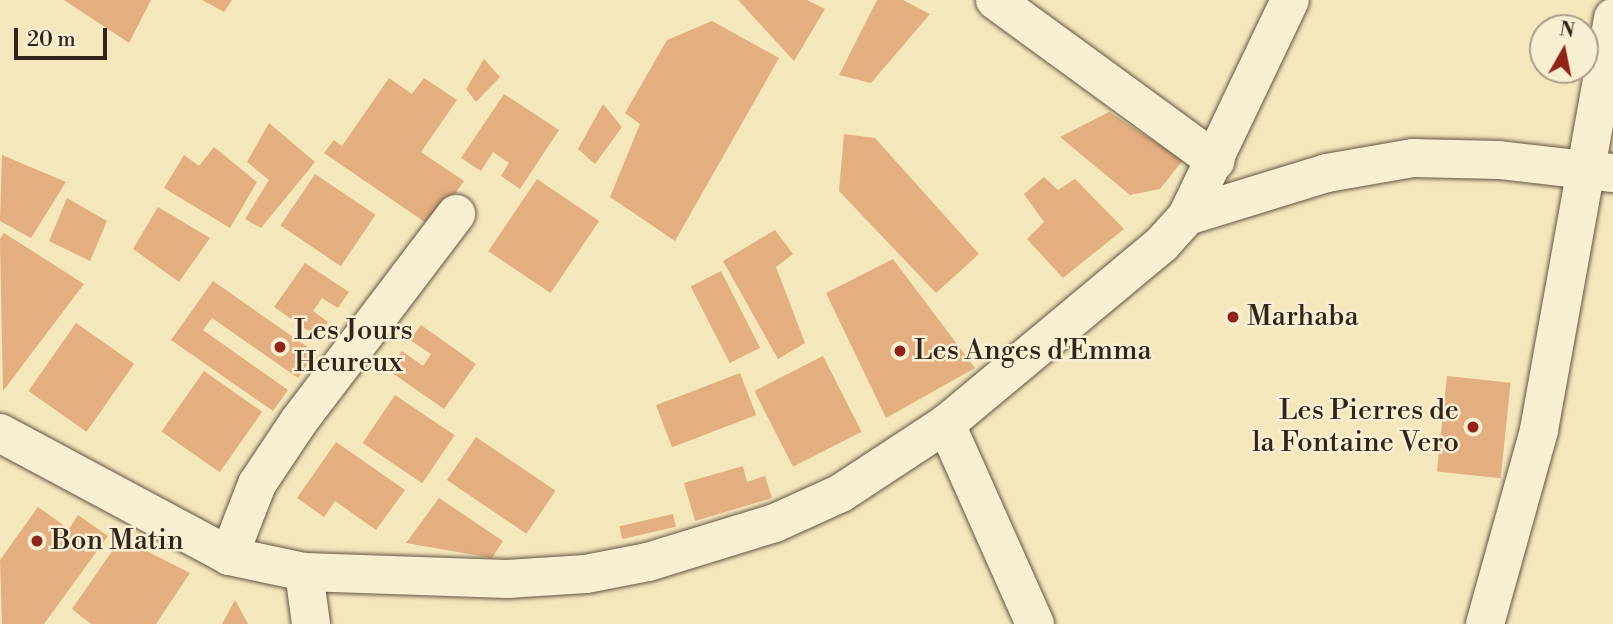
<!DOCTYPE html>
<style>
body{margin:0}
#map{position:relative;width:1613px;height:624px;overflow:hidden;background:#f5e7bc;font-family:"Libre Bodoni",serif}
div>[style]{position:absolute}
[style*='--x']{left:calc(var(--x)*1px);top:calc(var(--y)*1px);width:calc(var(--w)*1px);rotate:calc(var(--a)*1deg)}
.building>*{inset:0;background:#e3ae80;transform-origin:0 0}
.roads{filter:drop-shadow(0 0 2px #645543) drop-shadow(0 0 2px #645543)}
.minor>*{height:38px;margin:-19px;padding:0 19px;transform-origin:19px;border-radius:19px;background:#f8efd3}
.dots>*{width:19px;height:19px;translate:-50% -50%;box-sizing:border-box;border:4px solid #f8efd3;border-radius:50%}
span{translate:-50% -50%;white-space:nowrap;text-align:center;line-height:1.15;-webkit-text-stroke:5px #f8efd3;paint-order:stroke}
.poi-label{font-size:28px;color:#33241b}
.left{translate:0 -50%;text-align:left}
.right{translate:-100% -50%;text-align:right}
.north{position:absolute;left:1529px;top:14px;width:70px;height:70px;box-sizing:border-box;background:#f8efd3;border:2px solid #a99e89;border-radius:50%;rotate:9deg;font-size:19px;font-weight:700;line-height:28px;text-align:center;color:#33241b}
.north::after{content:'';display:block;margin:auto;width:24px;height:32px;background:#8f2418;clip-path:polygon(50% 0,100% 100%,50% 72%,0 100%)}
.scale{position:absolute;left:14px;top:28px;width:93px;height:32px;box-sizing:border-box;border:4px solid #33241b;border-top:0;padding-left:9px;font-size:21px;line-height:24px;white-space:nowrap;color:#33241b;-webkit-text-stroke:5px #f8efd3;paint-order:stroke}
</style>
<div id="map">
<div class="building">
<div style="clip-path:polygon(64px 0,151px 0,129px 43px)"></div>
<div style="clip-path:polygon(202px 0,232px 0,224px 12px)"></div>
<div style="clip-path:polygon(738px 0,807px 0,825px 9px,794px 61px)"></div>
<div style="clip-path:polygon(877px 0,903px 0,930px 14px,871px 83px,839px 75px)"></div>
<div style="clip-path:polygon(712px 21px,779px 58px,675px 241px,610px 197px,640px 124px,625px 113px,667px 40px)"></div>
<div style="clip-path:polygon(484px 59px,500px 77px,476px 102px,466px 89px)"></div>
<div style="clip-path:polygon(389px 78px,412px 94px,424px 78px,457px 100px,421px 152px,464px 181px,432px 227px,324px 153px,334px 140px,342px 146px)"></div>
<div style="clip-path:polygon(504px 94px,559px 130px,520px 189px,501px 176px,509px 163px,493px 152px,481px 171px,461px 158px)"></div>
<div style="clip-path:polygon(603px 104px,622px 127px,595px 164px,578px 149px)"></div>
<div style="clip-path:polygon(1109px 112px,1183px 160px,1160px 189px,1130px 195px,1060px 137px)"></div>
<div style="clip-path:polygon(269px 123px,315px 162px,261px 228px,245px 219px,269px 180px,247px 162px)"></div>
<div style="clip-path:polygon(844px 134px,875px 138px,979px 254px,936px 293px,839px 191px)"></div>
<div style="clip-path:polygon(214px 147px,257px 182px,230px 228px,164px 188px,184px 155px,199px 166px)"></div>
<div style="clip-path:polygon(2px 155px,66px 182px,31px 238px,0 221px)"></div>
<div style="left:315px;top:174px;width:73px;height:62px;rotate:34deg"></div>
<div style="clip-path:polygon(1044px 177px,1058px 190px,1075px 179px,1124px 229px,1063px 278px,1027px 239px,1044px 222px,1024px 194px)"></div>
<div style="left:537px;top:179px;width:75px;height:87px;rotate:34deg"></div>
<div style="clip-path:polygon(67px 198px,107px 221px,90px 261px,49px 241px)"></div>
<div style="clip-path:polygon(158px 207px,210px 238px,179px 282px,133px 249px)"></div>
<div style="clip-path:polygon(775px 230px,793px 254px,776px 267px,805px 343px,778px 359px,723px 261px)"></div>
<div style="clip-path:polygon(4px 233px,84px 284px,3px 391px,0 239px)"></div>
<div style="clip-path:polygon(893px 259px,975px 368px,886px 418px,826px 293px)"></div>
<div style="clip-path:polygon(305px 263px,349px 292px,338px 308px,322px 298px,313px 311px,328px 322px,317px 337px,274px 307px)"></div>
<div style="left:721px;top:271px;width:86px;height:34px;rotate:63deg"></div>
<div style="clip-path:polygon(213px 281px,316px 353px,298px 378px,212px 318px,203px 330px,288px 390px,273px 411px,171px 340px)"></div>
<div style="left:76px;top:323px;width:71px;height:83px;rotate:35deg"></div>
<div style="clip-path:polygon(421px 325px,476px 364px,444px 409px,388px 370px,402px 351px,423px 366px,431px 354px,410px 340px)"></div>
<div style="left:823px;top:356px;width:85px;height:77px;rotate:63deg"></div>
<div style="left:204px;top:371px;width:71px;height:74px;rotate:35deg"></div>
<div style="left:740px;top:373px;width:45px;height:90px;rotate:69deg"></div>
<div style="left:1447px;top:376px;width:64px;height:96px;rotate:6deg"></div>
<div style="left:395px;top:395px;width:72px;height:58px;rotate:34deg"></div>
<div style="left:476px;top:437px;width:96px;height:52px;rotate:34deg"></div>
<div style="clip-path:polygon(336px 442px,405px 490px,376px 530px,335px 501px,324px 517px,297px 498px)"></div>
<div style="clip-path:polygon(743px 466px,747px 482px,765px 476px,772px 498px,695px 521px,684px 483px)"></div>
<div style="clip-path:polygon(439px 498px,503px 541px,492px 558px,406px 543px)"></div>
<div style="clip-path:polygon(38px 507px,69px 529px,78px 515px,108px 536px,44px 624px,2px 624px,0 560px)"></div>
<div style="left:673px;top:514px;width:13px;height:55px;rotate:77deg"></div>
<div style="clip-path:polygon(121px 538px,190px 573px,156px 624px,91px 624px,72px 609px)"></div>
<div style="clip-path:polygon(235px 600px,248px 624px,222px 624px)"></div>
</div>
<div class="roads">
<div class="minor">
<div style="--x:995;--y:0;--w:273;--a:36.1"></div>
<div style="--x:1187;--y:216;--w:146;--a:-17.1"></div>
<div style="--x:1327;--y:173;--w:87;--a:-9.9"></div>
<div style="--x:1413;--y:158;--w:86;--a:1.3"></div>
<div style="--x:1499;--y:160;--w:113;--a:6.6"></div>
<div style="--x:946;--y:424;--w:219;--a:66"></div>
<div style="--x:0;--y:433;--w:260;--a:28.2"></div>
<div style="--x:229;--y:556;--w:77;--a:12"></div>
<div style="--x:304;--y:572;--w:203;--a:2"></div>
<div style="--x:507;--y:579;--w:79;--a:-3.6"></div>
<div style="--x:586;--y:574;--w:63;--a:-11"></div>
<div style="--x:648;--y:562;--w:133;--a:-17.1"></div>
<div style="--x:775;--y:523;--w:72;--a:-24.4"></div>
<div style="--x:841;--y:493;--w:126;--a:-33.3"></div>
<div style="--x:946;--y:424;--w:281;--a:-39.8"></div>
<div style="--x:1162;--y:244;--w:38;--a:-48"></div>
<div style="--x:1187;--y:216;--w:239;--a:-64.5"></div>
<div style="--x:229;--y:556;--w:77;--a:-68.7"></div>
<div style="--x:257;--y:484;--w:76;--a:-56.3"></div>
<div style="--x:299;--y:421;--w:260;--a:-52.8"></div>
<div style="--x:304;--y:572;--w:52;--a:82.3"></div>
<div style="--x:1485;--y:624;--w:201;--a:-74.4"></div>
<div style="--x:1539;--y:430;--w:419;--a:-79.8"></div>
</div>
</div>
<div class="dots">
<div style="left:1233px;top:317px;background:#8f2418"></div>
<div style="left:280px;top:347px;background:#8f2418"></div>
<div style="left:900px;top:351px;background:#8f2418"></div>
<div style="left:1473px;top:427px;background:#8f2418"></div>
<div style="left:37px;top:541px;background:#8f2418"></div>
</div>
<div class="poi-label">
<span class="left" style="left:1247px;top:317px">Marhaba</span>
<span class="left" style="left:294px;top:347px">Les Jours<br>Heureux</span>
<span class="left" style="left:914px;top:351px">Les Anges d'Emma</span>
<span class="right" style="left:1459px;top:427px">Les Pierres de<br>la Fontaine Vero</span>
<span class="left" style="left:51px;top:541px">Bon Matin</span>
</div>
<div class="north">N</div>
<div class="scale">20 m</div>
</div>
